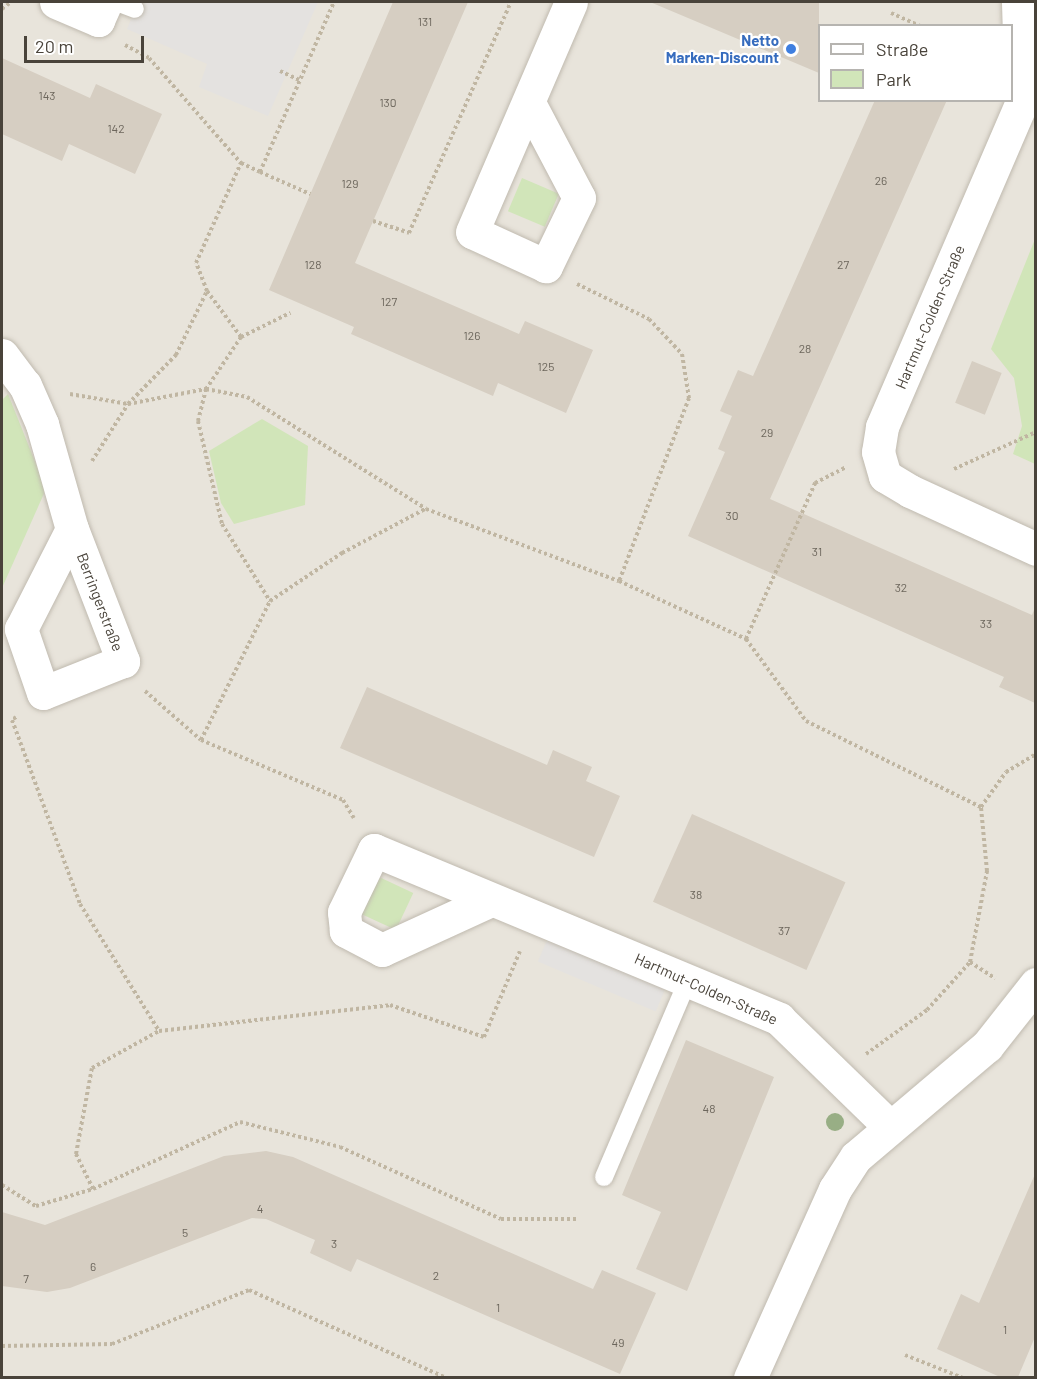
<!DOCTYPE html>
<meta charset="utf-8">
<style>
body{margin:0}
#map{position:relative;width:1037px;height:1379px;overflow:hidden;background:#f5f2ec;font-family:Barlow,sans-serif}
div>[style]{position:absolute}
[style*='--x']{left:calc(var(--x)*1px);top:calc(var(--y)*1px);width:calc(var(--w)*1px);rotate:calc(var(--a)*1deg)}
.residential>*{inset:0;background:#e8e4db}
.green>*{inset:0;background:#d1e5b9;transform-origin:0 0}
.parking>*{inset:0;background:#e4e2e0;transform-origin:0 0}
.building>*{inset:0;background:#d6cec2;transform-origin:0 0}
.path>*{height:4px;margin-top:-2px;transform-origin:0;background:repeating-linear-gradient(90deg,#c0b6a2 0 3px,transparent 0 6px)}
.roads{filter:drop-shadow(0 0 2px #c0baaf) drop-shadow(0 0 2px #c0baaf)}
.service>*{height:18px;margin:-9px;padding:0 9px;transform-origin:9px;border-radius:9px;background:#fff}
.minor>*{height:33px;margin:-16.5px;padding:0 16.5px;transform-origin:16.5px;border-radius:16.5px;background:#fff}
.trees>*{width:18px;height:18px;margin:-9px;border-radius:50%;background:#98ae85}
.dots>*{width:16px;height:16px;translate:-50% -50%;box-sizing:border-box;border:3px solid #fff;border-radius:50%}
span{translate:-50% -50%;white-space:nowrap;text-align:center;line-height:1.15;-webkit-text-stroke:4.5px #fff;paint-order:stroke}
.number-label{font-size:12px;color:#6c665c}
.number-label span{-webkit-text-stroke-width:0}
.shop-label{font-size:15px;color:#366cbe;font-weight:700}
.right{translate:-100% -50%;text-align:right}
.street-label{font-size:15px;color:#49433a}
.frame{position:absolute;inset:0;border:3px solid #49433a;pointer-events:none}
.legend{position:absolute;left:818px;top:24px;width:195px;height:78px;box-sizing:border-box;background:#fff;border:2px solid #b6b4b0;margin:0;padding:8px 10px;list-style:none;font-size:18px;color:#49433a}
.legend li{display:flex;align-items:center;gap:12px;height:30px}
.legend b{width:30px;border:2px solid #b6b4b0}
.scale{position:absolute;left:24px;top:36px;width:120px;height:27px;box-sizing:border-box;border:3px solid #49433a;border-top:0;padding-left:8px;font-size:18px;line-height:21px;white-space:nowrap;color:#49433a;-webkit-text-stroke:4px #fff;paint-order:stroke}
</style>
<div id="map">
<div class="residential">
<div style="clip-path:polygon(evenodd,2px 2px,1035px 2px,1035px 1377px,2px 1377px,2px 2px,820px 26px,1012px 26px,1012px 100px,820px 100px,820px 26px)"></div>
</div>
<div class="green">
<div style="left:522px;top:178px;width:40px;height:36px;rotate:23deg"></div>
<div style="clip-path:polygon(1035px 239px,1036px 464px,1035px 464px,1013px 454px,1022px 426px,1014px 378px,991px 349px)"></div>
<div style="clip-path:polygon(8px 394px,46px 489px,2px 588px,2px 400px)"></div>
<div style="clip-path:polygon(262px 419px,308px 446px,305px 505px,234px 524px,221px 503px,209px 451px)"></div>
<div style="left:377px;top:876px;width:40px;height:41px;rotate:25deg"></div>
</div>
<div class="parking">
<div style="clip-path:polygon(138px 2px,318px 2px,268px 116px,199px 87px,207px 64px,127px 29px)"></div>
<div style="left:550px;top:933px;width:128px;height:31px;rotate:23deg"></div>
</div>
<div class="building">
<div style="clip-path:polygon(393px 2px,468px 2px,355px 263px,519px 334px,525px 321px,593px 350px,566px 413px,498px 383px,493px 396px,351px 334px,354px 327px,269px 290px)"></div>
<div style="clip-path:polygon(650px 2px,819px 2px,819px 73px)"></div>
<div style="clip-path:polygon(2px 58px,90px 98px,96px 84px,162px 114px,135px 174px,69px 144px,62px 161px,2px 134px)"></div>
<div style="clip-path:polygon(875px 100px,947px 100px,770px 499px,1032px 615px,1035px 607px,1035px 703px,999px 687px,1004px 677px,688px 536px,725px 452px,718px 449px,732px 416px,720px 411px,738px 370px,753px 376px)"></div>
<div style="left:972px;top:361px;width:32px;height:45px;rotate:22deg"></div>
<div style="clip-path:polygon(367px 687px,547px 765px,553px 750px,592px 767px,586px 781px,620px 796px,594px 857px,340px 748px)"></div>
<div style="left:692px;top:814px;width:168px;height:96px;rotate:24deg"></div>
<div style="clip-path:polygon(686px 1040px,774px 1077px,687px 1291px,636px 1269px,661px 1212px,622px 1195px)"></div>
<div style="clip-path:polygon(266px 1151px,293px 1157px,593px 1289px,602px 1270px,656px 1293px,620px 1374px,357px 1259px,351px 1272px,310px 1253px,315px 1240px,266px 1219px,252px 1218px,70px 1288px,47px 1292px,2px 1286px,2px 1212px,45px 1225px,224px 1156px)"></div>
<div style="clip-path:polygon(1035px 1174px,1035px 1337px,1018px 1377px,1000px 1377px,937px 1349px,961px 1294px,979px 1303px)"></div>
</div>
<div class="path">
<div style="--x:2;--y:9;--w:11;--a:-38"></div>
<div style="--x:891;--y:13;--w:32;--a:24"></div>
<div style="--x:125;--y:45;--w:27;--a:28"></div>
<div style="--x:149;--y:58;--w:140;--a:48.8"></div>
<div style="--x:280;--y:71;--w:21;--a:25"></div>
<div style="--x:260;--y:172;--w:55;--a:23.7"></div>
<div style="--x:373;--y:221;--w:38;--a:18"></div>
<div style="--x:409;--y:233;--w:253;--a:-66.2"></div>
<div style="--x:577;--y:284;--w:80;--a:25.9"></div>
<div style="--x:649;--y:319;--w:48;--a:46.7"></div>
<div style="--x:682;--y:354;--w:45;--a:81"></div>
<div style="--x:689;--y:398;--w:196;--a:110.9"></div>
<div style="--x:207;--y:291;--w:30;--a:-111"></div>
<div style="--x:196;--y:263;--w:110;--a:-65.8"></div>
<div style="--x:241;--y:163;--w:21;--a:25"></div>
<div style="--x:260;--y:172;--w:185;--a:-66.5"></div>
<div style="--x:241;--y:337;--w:55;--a:-26.1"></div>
<div style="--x:70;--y:394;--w:59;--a:9.8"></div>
<div style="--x:128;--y:404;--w:79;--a:-10.9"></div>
<div style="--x:206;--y:389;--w:33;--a:104"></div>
<div style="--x:198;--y:421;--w:106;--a:76.9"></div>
<div style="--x:222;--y:524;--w:91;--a:58.1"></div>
<div style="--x:270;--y:601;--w:87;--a:-33.7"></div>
<div style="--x:342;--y:553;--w:94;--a:-27.9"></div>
<div style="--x:92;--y:461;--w:67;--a:-57.7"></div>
<div style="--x:128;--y:404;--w:69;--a:-45.6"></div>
<div style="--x:176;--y:355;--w:71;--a:-64.2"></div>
<div style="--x:207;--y:291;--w:57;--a:53.5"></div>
<div style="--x:241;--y:337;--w:63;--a:123.9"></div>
<div style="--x:206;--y:389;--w:42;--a:11"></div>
<div style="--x:247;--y:397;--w:211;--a:32"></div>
<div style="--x:426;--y:509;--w:206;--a:20.5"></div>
<div style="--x:619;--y:581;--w:140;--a:24.5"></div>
<div style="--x:746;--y:639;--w:102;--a:53.8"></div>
<div style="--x:806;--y:721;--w:195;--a:26.2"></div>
<div style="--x:981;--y:807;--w:43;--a:-54.5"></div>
<div style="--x:1006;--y:772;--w:35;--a:-31"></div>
<div style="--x:954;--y:469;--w:90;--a:-24.3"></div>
<div style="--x:746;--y:639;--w:171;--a:-66.1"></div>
<div style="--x:815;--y:483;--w:34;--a:-27"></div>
<div style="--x:145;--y:691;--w:74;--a:41.2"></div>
<div style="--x:201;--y:740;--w:154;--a:22.9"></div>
<div style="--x:343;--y:800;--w:21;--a:59"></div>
<div style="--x:16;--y:717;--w:5;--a:143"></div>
<div style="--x:12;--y:720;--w:196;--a:69.7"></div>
<div style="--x:80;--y:904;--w:150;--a:58.1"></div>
<div style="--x:159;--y:1031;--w:232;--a:-6.4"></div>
<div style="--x:390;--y:1005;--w:99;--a:18.8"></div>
<div style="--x:484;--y:1037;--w:93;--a:-67.3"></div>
<div style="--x:201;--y:740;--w:155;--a:-63.6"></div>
<div style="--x:970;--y:962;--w:30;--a:33"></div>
<div style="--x:866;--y:1054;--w:75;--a:-35.8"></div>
<div style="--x:927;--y:1010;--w:64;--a:-48.1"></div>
<div style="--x:970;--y:962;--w:93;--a:-79.4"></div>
<div style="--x:987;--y:871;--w:64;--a:-95.4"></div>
<div style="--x:2;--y:1185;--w:40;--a:32"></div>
<div style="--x:36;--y:1206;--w:59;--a:-16.6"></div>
<div style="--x:93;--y:1189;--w:162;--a:-24.5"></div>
<div style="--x:240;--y:1122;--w:103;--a:14"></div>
<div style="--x:340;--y:1147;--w:176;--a:24.1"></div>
<div style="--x:501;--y:1219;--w:78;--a:0"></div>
<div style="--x:93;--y:1189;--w:39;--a:-116"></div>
<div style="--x:76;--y:1154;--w:87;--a:-79.5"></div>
<div style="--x:92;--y:1068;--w:77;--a:-28.9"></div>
<div style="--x:2;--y:1346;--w:110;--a:-1"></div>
<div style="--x:112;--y:1344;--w:147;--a:-21.5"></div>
<div style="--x:249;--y:1290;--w:217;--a:24"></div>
<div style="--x:905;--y:1355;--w:62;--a:21.6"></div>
</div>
<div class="roads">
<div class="service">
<div style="--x:117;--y:2;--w:19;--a:21"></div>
<div style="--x:604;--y:1177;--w:214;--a:-66.9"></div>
</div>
<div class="minor">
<div style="--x:56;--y:2;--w:46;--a:23.2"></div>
<div style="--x:98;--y:20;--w:20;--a:-66"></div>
<div style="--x:1018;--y:2;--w:69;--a:88.3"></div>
<div style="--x:1020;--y:71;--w:20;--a:70"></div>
<div style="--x:1027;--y:90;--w:367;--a:113.3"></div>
<div style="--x:882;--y:427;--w:25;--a:99"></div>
<div style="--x:878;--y:452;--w:25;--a:74"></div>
<div style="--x:885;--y:476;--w:29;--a:31"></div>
<div style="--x:910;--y:491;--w:139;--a:24.7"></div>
<div style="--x:529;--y:103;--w:107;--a:62.2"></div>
<div style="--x:579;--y:198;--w:76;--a:115.9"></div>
<div style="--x:546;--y:266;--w:81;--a:-155.3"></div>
<div style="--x:472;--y:232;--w:250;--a:-66.7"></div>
<div style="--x:2;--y:355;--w:38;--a:53"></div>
<div style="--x:25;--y:385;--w:43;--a:66.4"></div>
<div style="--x:42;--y:424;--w:109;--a:74.1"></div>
<div style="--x:72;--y:529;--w:142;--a:68.9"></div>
<div style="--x:123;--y:661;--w:86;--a:158.2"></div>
<div style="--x:43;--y:693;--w:68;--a:-109"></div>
<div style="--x:21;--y:629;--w:112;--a:-63"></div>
<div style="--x:491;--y:900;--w:120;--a:155.4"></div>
<div style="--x:382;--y:950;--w:41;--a:-152.2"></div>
<div style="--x:346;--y:931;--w:19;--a:-96"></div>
<div style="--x:344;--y:912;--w:69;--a:-64.2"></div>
<div style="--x:374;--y:850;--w:439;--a:22.6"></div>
<div style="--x:779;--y:1019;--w:153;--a:44.2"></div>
<div style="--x:750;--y:1378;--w:207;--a:-65.8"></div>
<div style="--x:835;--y:1189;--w:38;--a:-57"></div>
<div style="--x:856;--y:1157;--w:172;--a:-40.3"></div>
<div style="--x:987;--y:1046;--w:79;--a:-51.7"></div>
</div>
</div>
<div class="trees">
<div style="left:835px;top:1122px"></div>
</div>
<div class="dots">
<div style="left:791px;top:49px;background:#3f7fe0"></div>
</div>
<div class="number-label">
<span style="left:425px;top:22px">131</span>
<span style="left:47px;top:96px">143</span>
<span style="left:388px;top:103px">130</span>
<span style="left:116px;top:129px">142</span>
<span style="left:881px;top:181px">26</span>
<span style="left:350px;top:184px">129</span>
<span style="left:313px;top:265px">128</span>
<span style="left:843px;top:265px">27</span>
<span style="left:389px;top:302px">127</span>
<span style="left:472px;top:336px">126</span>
<span style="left:805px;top:349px">28</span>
<span style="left:546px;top:367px">125</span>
<span style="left:767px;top:433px">29</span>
<span style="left:732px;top:516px">30</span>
<span style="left:817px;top:552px">31</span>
<span style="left:901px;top:588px">32</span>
<span style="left:986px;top:624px">33</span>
<span style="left:696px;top:895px">38</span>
<span style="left:784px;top:931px">37</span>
<span style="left:709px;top:1109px">48</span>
<span style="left:260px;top:1209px">4</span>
<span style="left:185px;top:1233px">5</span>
<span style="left:334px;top:1244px">3</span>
<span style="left:93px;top:1267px">6</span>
<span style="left:436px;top:1276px">2</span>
<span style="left:26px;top:1279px">7</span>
<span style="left:498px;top:1308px">1</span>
<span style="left:1005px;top:1330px">1</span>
<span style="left:618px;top:1343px">49</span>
</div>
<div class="shop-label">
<span class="right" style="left:779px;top:49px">Netto<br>Marken-Discount</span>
</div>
<div class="street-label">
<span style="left:930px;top:317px;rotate:-67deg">Hartmut-Colden-Straße</span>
<span style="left:100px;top:602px;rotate:69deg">Berringerstraße</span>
<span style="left:706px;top:989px;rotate:24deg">Hartmut-Colden-Straße</span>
</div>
<div class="frame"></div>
<ul class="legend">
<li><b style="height:8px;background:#fff"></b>Straße</li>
<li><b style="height:16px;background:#d1e5b9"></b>Park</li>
</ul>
<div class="scale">20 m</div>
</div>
